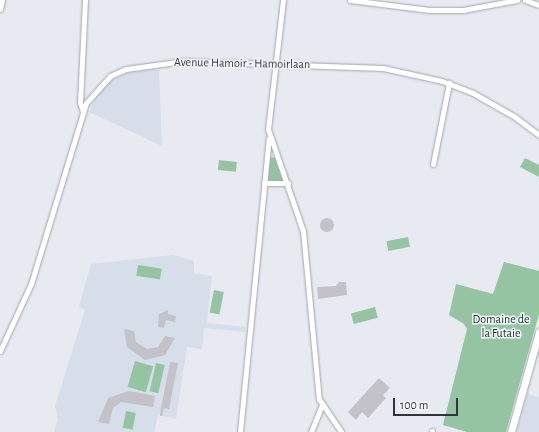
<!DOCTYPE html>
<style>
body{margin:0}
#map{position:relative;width:539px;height:432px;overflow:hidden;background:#e7eaf1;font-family:"Alegreya Sans",sans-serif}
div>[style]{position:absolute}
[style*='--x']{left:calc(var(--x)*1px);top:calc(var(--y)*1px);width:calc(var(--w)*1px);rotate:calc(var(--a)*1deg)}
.built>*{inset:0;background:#d6dee9}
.green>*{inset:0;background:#95c4a3;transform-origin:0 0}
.building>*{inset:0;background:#c3c2c8}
.round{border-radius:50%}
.roads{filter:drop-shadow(0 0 1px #a2a5ab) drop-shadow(0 0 1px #a2a5ab)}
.minor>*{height:5px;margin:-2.5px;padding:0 2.5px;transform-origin:2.5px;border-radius:2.5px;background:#fff}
.secondary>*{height:7px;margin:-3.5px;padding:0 3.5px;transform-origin:3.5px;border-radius:3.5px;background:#fff}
span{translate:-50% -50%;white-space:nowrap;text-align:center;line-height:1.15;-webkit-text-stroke:3px #f4f8fe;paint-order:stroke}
.street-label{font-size:12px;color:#333437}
.park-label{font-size:12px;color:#11351f}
.scale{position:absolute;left:393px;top:398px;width:65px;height:18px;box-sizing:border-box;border:2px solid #333437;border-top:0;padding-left:5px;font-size:12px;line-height:14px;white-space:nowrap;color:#333437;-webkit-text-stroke:3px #f4f8fe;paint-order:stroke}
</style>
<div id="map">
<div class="built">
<div style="clip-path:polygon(159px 70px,162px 146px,89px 112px,97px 96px,112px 80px,132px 71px)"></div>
<div style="clip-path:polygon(173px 255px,194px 261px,194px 273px,212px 276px,207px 323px,246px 327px,245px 332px,204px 328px,202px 349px,187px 347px,176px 419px,158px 415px,154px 432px,54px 432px,58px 419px,55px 406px,85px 310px,79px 307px,91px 264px)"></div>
<div style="clip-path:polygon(527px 394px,539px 397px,539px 432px,517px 432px)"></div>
</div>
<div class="green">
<div style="clip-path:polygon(270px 157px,275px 158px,283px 182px,266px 180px)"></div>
<div style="clip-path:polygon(525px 158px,539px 165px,539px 177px,520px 167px)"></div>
<div style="left:219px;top:160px;width:18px;height:10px;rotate:6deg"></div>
<div style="left:408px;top:237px;width:10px;height:22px;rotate:79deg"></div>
<div style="clip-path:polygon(504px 262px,539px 271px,539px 314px,506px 432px,467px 432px,443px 425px,467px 329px,464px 324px,449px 315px,456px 284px,493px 294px)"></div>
<div style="left:138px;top:265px;width:24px;height:11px;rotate:9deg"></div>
<div style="left:214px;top:290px;width:10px;height:23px;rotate:11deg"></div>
<div style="left:375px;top:307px;width:11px;height:25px;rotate:75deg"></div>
<div style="left:135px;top:361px;width:19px;height:27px;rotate:16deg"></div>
<div style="left:156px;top:363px;width:9px;height:29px;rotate:13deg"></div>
<div style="left:126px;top:411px;width:10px;height:17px;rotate:11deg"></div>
</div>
<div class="building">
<div class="round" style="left:320px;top:218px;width:14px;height:14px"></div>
<div style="clip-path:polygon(339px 282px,346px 282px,347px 295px,318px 299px,317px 287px,336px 286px)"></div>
<div style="clip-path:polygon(168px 310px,168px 314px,176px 316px,175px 322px,166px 320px,164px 328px,158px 327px,159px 314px)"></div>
<div style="clip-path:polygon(124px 329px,134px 331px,136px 342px,147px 349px,158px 347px,165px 336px,175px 338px,165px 355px,145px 360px,127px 347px)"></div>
<div style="clip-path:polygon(170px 362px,178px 363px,169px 409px,164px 408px,162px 416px,160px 416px,161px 408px)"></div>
<div style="clip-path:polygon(379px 378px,390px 388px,383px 395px,386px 398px,368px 418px,362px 412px,356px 420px,348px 412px)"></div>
<div style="clip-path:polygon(129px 391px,155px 396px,153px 407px,121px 402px,113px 408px,109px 424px,98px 422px,108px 398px)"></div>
</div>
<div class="roads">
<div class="minor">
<div style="--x:283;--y:0;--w:130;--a:96.6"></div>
<div style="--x:268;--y:129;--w:108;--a:71.1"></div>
<div style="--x:303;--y:231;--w:169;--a:84.6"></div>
<div style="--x:319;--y:399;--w:40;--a:56"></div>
<div style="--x:350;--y:0;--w:80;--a:7.2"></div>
<div style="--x:429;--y:10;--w:34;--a:0"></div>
<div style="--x:463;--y:10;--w:55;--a:-10.5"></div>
<div style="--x:525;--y:0;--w:15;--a:20"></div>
<div style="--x:0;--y:9;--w:9;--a:-77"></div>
<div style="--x:83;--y:112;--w:10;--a:-107"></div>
<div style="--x:80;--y:102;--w:102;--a:-87.2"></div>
<div style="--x:433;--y:164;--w:83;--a:-78.8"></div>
<div style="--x:264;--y:183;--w:24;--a:0"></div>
<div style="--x:0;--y:351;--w:74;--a:-65.2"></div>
<div style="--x:31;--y:284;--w:189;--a:-73.1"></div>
<div style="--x:86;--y:103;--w:36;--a:-48"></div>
<div style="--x:110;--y:76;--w:17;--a:-24"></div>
<div style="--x:126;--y:69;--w:59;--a:-7.9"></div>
<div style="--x:184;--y:61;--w:199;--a:2"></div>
<div style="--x:383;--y:68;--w:60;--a:12.4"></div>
<div style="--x:442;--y:81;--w:33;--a:21"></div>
<div style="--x:473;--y:93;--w:48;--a:29.7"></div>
<div style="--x:515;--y:117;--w:30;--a:37"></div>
<div style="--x:240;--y:432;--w:295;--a:-84.4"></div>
<div style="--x:311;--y:432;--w:29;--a:-68"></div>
<div style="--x:432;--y:432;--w:1;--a:-90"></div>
</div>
<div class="secondary">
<div style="--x:511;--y:432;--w:104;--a:-74.4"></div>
</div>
</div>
<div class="street-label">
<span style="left:242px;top:64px;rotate:1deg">Avenue Hamoir - Hamoirlaan</span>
</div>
<div class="park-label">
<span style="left:501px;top:327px">Domaine de<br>la Futaie</span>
</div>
<div class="scale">100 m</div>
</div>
